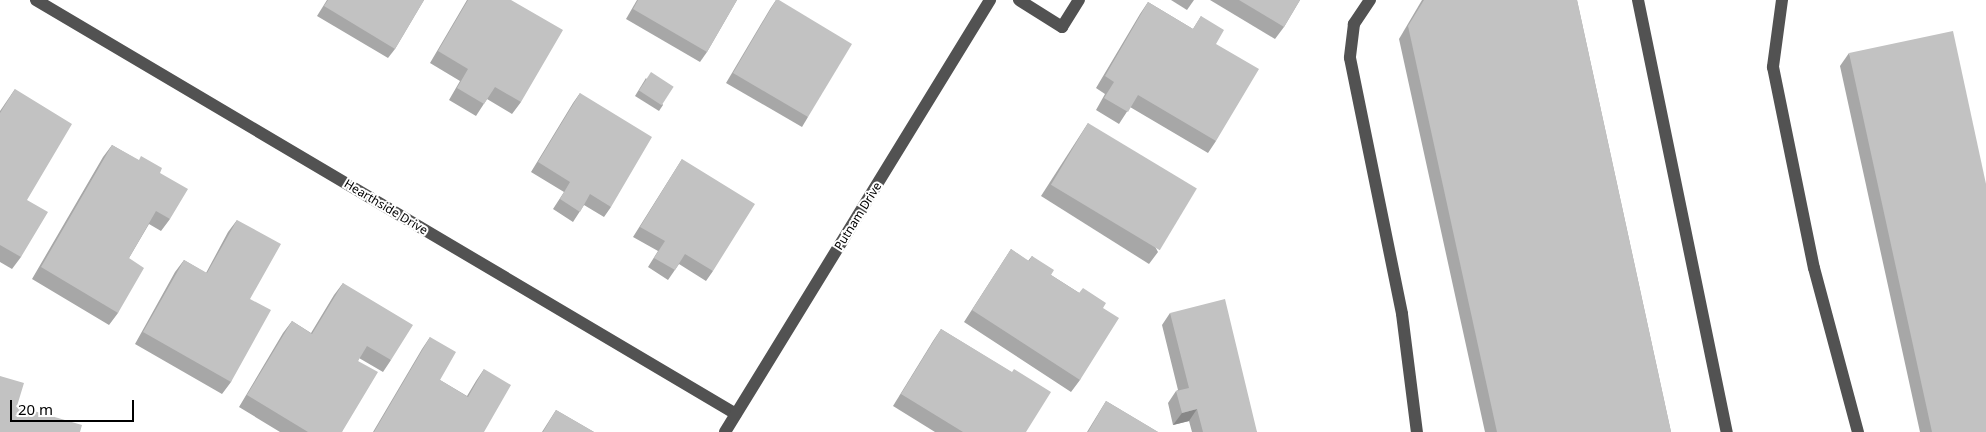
<!DOCTYPE html>
<style>
body{margin:0}
#map{position:relative;width:1986px;height:432px;overflow:hidden;background:#fff;font-family:"Noto Sans",sans-serif}
div>[style]{position:absolute}
[style*='--x']{left:calc(var(--x)*1px);top:calc(var(--y)*1px);width:calc(var(--w)*1px);rotate:calc(var(--a)*1deg)}
.minor>*{height:12px;margin:-6px;padding:0 6px;transform-origin:6px;border-radius:6px;background:#525252}
.wall>*{inset:0;background:#a7a7a7}
.shaded-wall>*{inset:0;background:#888}
.building>*{inset:0;background:#c2c2c2;transform-origin:0 0}
span{translate:-50% -50%;white-space:nowrap;text-align:center;line-height:1.15;-webkit-text-stroke:4px #fff;paint-order:stroke}
.street-label{font-size:12px;color:#000}
.scale{position:absolute;left:10px;top:400px;width:124px;height:22px;box-sizing:border-box;border:2px solid #000;border-top:0;padding-left:6px;font-size:15px;line-height:18px;white-space:nowrap;color:#000;-webkit-text-stroke:4px #fff;paint-order:stroke}
</style>
<div id="map">
<div class="minor">
<div style="--x:36;--y:0;--w:813;--a:30.6"></div>
<div style="--x:1019;--y:0;--w:51;--a:32.1"></div>
<div style="--x:1062;--y:27;--w:32;--a:-58"></div>
<div style="--x:1370;--y:0;--w:29;--a:124"></div>
<div style="--x:1354;--y:24;--w:34;--a:97"></div>
<div style="--x:1350;--y:58;--w:261;--a:78.5"></div>
<div style="--x:1402;--y:314;--w:119;--a:82.8"></div>
<div style="--x:1638;--y:0;--w:441;--a:78.4"></div>
<div style="--x:1782;--y:0;--w:68;--a:97.7"></div>
<div style="--x:1773;--y:67;--w:205;--a:78.5"></div>
<div style="--x:1814;--y:268;--w:170;--a:75"></div>
<div style="--x:725;--y:432;--w:507;--a:-58.47"></div>
</div>
<div class="wall">
<div style="clip-path:polygon(327px 0,424px 0,395px 49px,388px 58px,317px 16px)"></div>
<div style="clip-path:polygon(467px 0,511px 0,521px 102px,512px 114px,487px 99px,476px 116px,449px 100px,460px 81px,430px 63px)"></div>
<div style="clip-path:polygon(637px 0,737px 0,707px 52px,700px 62px,626px 19px)"></div>
<div style="clip-path:polygon(776px 0,808px 117px,802px 127px,726px 83px,770px 9px)"></div>
<div style="clip-path:polygon(1171px 0,1194px 0,1187px 10px)"></div>
<div style="clip-path:polygon(1210px 0,1300px 0,1284px 27px,1275px 39px)"></div>
<div style="clip-path:polygon(1422px 0,1577px 0,1671px 432px,1485px 432px,1399px 39px)"></div>
<div style="clip-path:polygon(1148px 2px,1193px 29px,1201px 16px,1216px 44px,1216px 141px,1208px 153px,1130px 107px,1119px 124px,1096px 110px,1105px 94px,1096px 88px,1140px 14px)"></div>
<div style="clip-path:polygon(1849px 53px,1986px 432px,1920px 432px,1840px 66px)"></div>
<div style="clip-path:polygon(646px 78px,663px 105px,659px 111px,635px 96px)"></div>
<div style="clip-path:polygon(15px 89px,27px 200px,21px 257px,12px 269px,0 262px,0 111px)"></div>
<div style="clip-path:polygon(580px 93px,611px 207px,604px 217px,584px 205px,573px 222px,553px 209px,564px 192px,531px 172px,573px 103px)"></div>
<div style="clip-path:polygon(1088px 123px,1158px 252px,1149px 264px,1041px 196px)"></div>
<div style="clip-path:polygon(112px 145px,160px 173px,170px 219px,161px 231px,149px 224px,129px 258px,118px 313px,109px 325px,32px 279px,103px 157px)"></div>
<div style="clip-path:polygon(682px 159px,713px 271px,706px 281px,679px 264px,668px 280px,648px 267px,658px 251px,633px 237px)"></div>
<div style="clip-path:polygon(237px 220px,250px 299px,231px 382px,222px 394px,135px 344px,175px 272px,184px 260px,206px 273px,228px 232px)"></div>
<div style="clip-path:polygon(1011px 249px,1028px 261px,1032px 256px,1051px 275px,1103px 308px,1080px 380px,1071px 392px,964px 322px)"></div>
<div style="clip-path:polygon(343px 283px,391px 360px,383px 372px,359px 358px,358px 361px,342px 432px,280px 432px,239px 407px,283px 333px,292px 321px,311px 333px,334px 295px)"></div>
<div style="clip-path:polygon(1170px 313px,1257px 432px,1192px 432px,1189px 421px,1173px 425px,1168px 403px,1176px 391px,1178px 390px,1162px 325px)"></div>
<div style="clip-path:polygon(941px 329px,1011px 372px,1026px 432px,935px 432px,893px 406px,933px 341px)"></div>
<div style="clip-path:polygon(430px 337px,440px 380px,467px 396px,476px 381px,484px 369px,484px 432px,373px 432px,422px 349px)"></div>
<div style="clip-path:polygon(1106px 401px,1158px 432px,1087px 432px)"></div>
<div style="clip-path:polygon(556px 410px,594px 432px,542px 432px)"></div>
</div>
<div class="shaded-wall">
<div style="clip-path:polygon(1197px 409px,1189px 421px,1173px 425px,1182px 413px)"></div>
</div>
<div class="building">
<div style="clip-path:polygon(328px 0,424px 0,395px 49px,324px 6px)"></div>
<div style="clip-path:polygon(468px 0,511px 0,563px 30px,521px 102px,495px 87px,484px 104px,457px 88px,468px 69px,438px 51px)"></div>
<div style="clip-path:polygon(638px 0,737px 0,707px 52px,633px 9px)"></div>
<div style="clip-path:polygon(776px 0,779px 0,852px 44px,808px 117px,733px 73px)"></div>
<div style="clip-path:polygon(1239px 0,1300px 0,1284px 27px)"></div>
<div style="clip-path:polygon(1424px 0,1577px 0,1671px 432px,1497px 432px,1408px 26px)"></div>
<div style="clip-path:polygon(1148px 2px,1193px 29px,1201px 16px,1224px 30px,1216px 44px,1259px 69px,1216px 141px,1138px 95px,1128px 112px,1104px 98px,1114px 82px,1105px 76px)"></div>
<div style="clip-path:polygon(1953px 31px,1986px 184px,1986px 432px,1932px 432px,1849px 53px)"></div>
<div style="left:651px;top:72px;width:27px;height:22px;rotate:33deg"></div>
<div style="clip-path:polygon(15px 89px,72px 124px,27px 200px,48px 212px,21px 257px,0 245px,0 113px)"></div>
<div style="clip-path:polygon(580px 93px,652px 137px,611px 207px,590px 194px,580px 212px,560px 199px,570px 182px,538px 162px)"></div>
<div style="left:1088px;top:123px;width:127px;height:72px;rotate:31deg"></div>
<div style="clip-path:polygon(112px 145px,139px 160px,141px 156px,162px 168px,160px 173px,188px 189px,170px 219px,156px 211px,129px 258px,144px 268px,118px 313px,41px 267px)"></div>
<div style="clip-path:polygon(682px 159px,755px 204px,713px 271px,685px 254px,675px 270px,654px 258px,665px 241px,640px 227px)"></div>
<div style="clip-path:polygon(237px 220px,281px 244px,250px 299px,271px 310px,231px 382px,143px 332px,184px 260px,207px 273px)"></div>
<div style="clip-path:polygon(1011px 249px,1029px 261px,1032px 256px,1054px 270px,1051px 275px,1079px 293px,1083px 288px,1106px 303px,1103px 308px,1119px 318px,1080px 380px,972px 310px)"></div>
<div style="clip-path:polygon(343px 283px,413px 325px,391px 360px,367px 346px,358px 361px,378px 372px,342px 432px,308px 432px,247px 395px,292px 321px,312px 334px)"></div>
<div style="clip-path:polygon(1225px 299px,1257px 432px,1203px 432px,1197px 409px,1182px 413px,1176px 391px,1189px 388px,1170px 313px)"></div>
<div style="clip-path:polygon(941px 329px,1012px 372px,1014px 369px,1051px 392px,1026px 432px,963px 432px,901px 394px)"></div>
<div style="clip-path:polygon(430px 337px,456px 352px,440px 380px,468px 397px,484px 369px,511px 385px,484px 432px,374px 432px)"></div>
<div style="clip-path:polygon(0 376px,24px 383px,17px 406px,82px 425px,80px 432px,0 432px)"></div>
<div style="clip-path:polygon(1106px 401px,1158px 432px,1088px 432px)"></div>
<div style="clip-path:polygon(556px 410px,594px 432px,543px 432px)"></div>
</div>
<div class="street-label">
<span style="left:386px;top:207px;rotate:31deg">Hearthside Drive</span>
<span style="left:858px;top:216px;rotate:-58deg">Putnam Drive</span>
</div>
<div class="scale">20 m</div>
</div>
